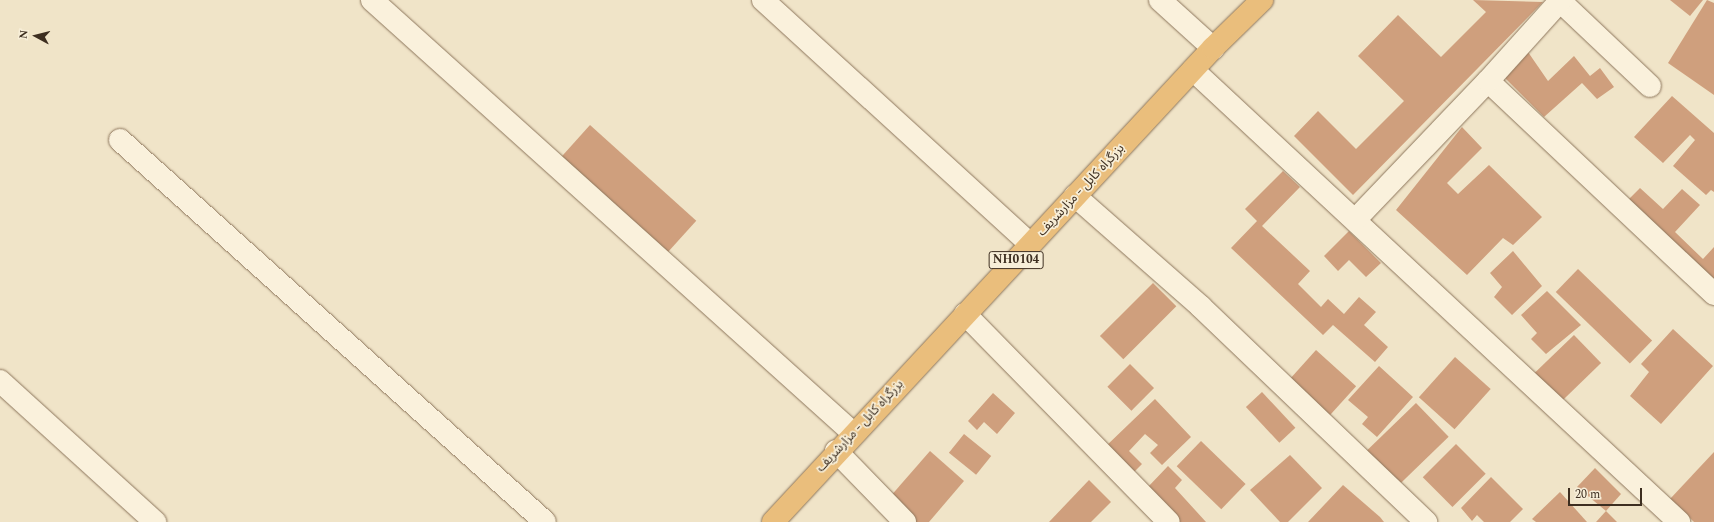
<!DOCTYPE html>
<meta charset="utf-8">
<style>
body{margin:0}
#map{position:relative;width:1714px;height:522px;overflow:hidden;background:#f0e4c8;font-family:Spectral,"Noto Sans Arabic",serif}
div>[style]{position:absolute}
[style*='--x']{left:calc(var(--x)*1px);top:calc(var(--y)*1px);width:calc(var(--w)*1px);rotate:calc(var(--a)*1deg)}
.building>*{inset:0;background:#cf9f7d;transform-origin:0 0}
.roads{filter:drop-shadow(0 0 1px #8d765c) drop-shadow(0 0 1px #8d765c)}
.minor>*{height:22px;margin:-11px;padding:0 11px;transform-origin:11px;border-radius:11px;background:#faf1dc}
.trunk>*{height:22px;margin:-11px;padding:0 11px;transform-origin:11px;border-radius:11px;background:#eabe7c}
span{translate:-50% -50%;white-space:nowrap;text-align:center;line-height:1.15;-webkit-text-stroke:3.5px #f7eed8;paint-order:stroke}
.shield-label span{padding:1px 3px;background:#f7eed8;border:1px solid;border-radius:3px;-webkit-text-stroke-width:0}
.shield-label{font-size:12px;color:#3d2e20;font-weight:700}
.street-label{font-size:13px;color:#3d2e20}
.north{position:absolute;left:16px;top:16px;width:40px;height:40px;-webkit-text-stroke:3px #f7eed8;paint-order:stroke;rotate:277deg;font-size:11px;font-weight:700;line-height:16px;text-align:center;color:#3d2e20}
.north::after{content:'';display:block;margin:auto;width:14px;height:18px;background:#3d2e20;clip-path:polygon(50% 0,100% 100%,50% 72%,0 100%)}
.scale{position:absolute;left:1568px;top:488px;width:74px;height:18px;box-sizing:border-box;border:2px solid #3d2e20;border-top:0;padding-left:5px;font-size:12px;line-height:14px;white-space:nowrap;color:#3d2e20;-webkit-text-stroke:3px #f7eed8;paint-order:stroke}
</style>
<div id="map">
<div class="building">
<div style="clip-path:polygon(1473px 0,1543px 2px,1353px 195px,1294px 136px,1318px 111px,1356px 149px,1404px 101px,1358px 56px,1398px 15px,1441px 57px,1486px 12px)"></div>
<div style="clip-path:polygon(1670px 0,1703px 0,1690px 16px)"></div>
<div style="clip-path:polygon(1707px 0,1714px 3px,1714px 95px,1668px 63px)"></div>
<div style="clip-path:polygon(1528px 52px,1548px 81px,1574px 56px,1590px 76px,1600px 68px,1614px 87px,1597px 99px,1582px 83px,1544px 117px,1505px 78px)"></div>
<div style="clip-path:polygon(1672px 96px,1714px 133px,1714px 192px,1711px 190px,1706px 195px,1673px 166px,1695px 140px,1690px 135px,1663px 163px,1634px 137px)"></div>
<div style="left:590px;top:125px;width:143px;height:46px;rotate:42deg"></div>
<div style="clip-path:polygon(1462px 127px,1482px 148px,1447px 183px,1458px 194px,1489px 165px,1542px 217px,1513px 245px,1503px 238px,1467px 275px,1396px 210px)"></div>
<div style="clip-path:polygon(1283px 171px,1300px 187px,1262px 226px,1310px 271px,1298px 284px,1321px 307px,1328px 299px,1344px 314px,1359px 297px,1376px 312px,1364px 325px,1388px 347px,1375px 362px,1333px 325px,1323px 335px,1231px 248px,1257px 221px,1245px 209px)"></div>
<div style="clip-path:polygon(1640px 188px,1663px 209px,1682px 189px,1700px 205px,1675px 232px,1703px 259px,1714px 247px,1714px 279px,1710px 275px,1705px 280px,1625px 203px)"></div>
<div style="clip-path:polygon(1349px 231px,1381px 263px,1366px 277px,1349px 260px,1338px 271px,1324px 256px)"></div>
<div style="clip-path:polygon(1513px 251px,1542px 286px,1512px 315px,1494px 297px,1502px 287px,1490px 273px)"></div>
<div style="left:1578px;top:269px;width:103px;height:32px;rotate:44deg"></div>
<div style="left:1153px;top:283px;width:33px;height:75px;rotate:45deg"></div>
<div style="clip-path:polygon(1547px 291px,1581px 325px,1546px 354px,1531px 339px,1537px 333px,1521px 315px)"></div>
<div style="clip-path:polygon(1673px 329px,1713px 366px,1661px 424px,1630px 396px,1649px 372px,1641px 364px)"></div>
<div style="left:1574px;top:335px;width:39px;height:57px;rotate:46deg"></div>
<div style="left:1316px;top:350px;width:54px;height:45px;rotate:42deg"></div>
<div style="left:1455px;top:357px;width:48px;height:54px;rotate:42deg"></div>
<div style="left:1130px;top:364px;width:34px;height:32px;rotate:45deg"></div>
<div style="clip-path:polygon(1379px 366px,1413px 397px,1377px 437px,1362px 424px,1368px 417px,1348px 400px)"></div>
<div style="left:1262px;top:392px;width:49px;height:22px;rotate:47deg"></div>
<div style="clip-path:polygon(993px 393px,1015px 413px,997px 434px,984px 422px,977px 430px,968px 421px)"></div>
<div style="clip-path:polygon(1155px 399px,1191px 437px,1162px 465px,1150px 453px,1158px 445px,1145px 434px,1129px 451px,1142px 464px,1131px 475px,1104px 448px)"></div>
<div style="left:1416px;top:403px;width:47px;height:74px;rotate:46deg"></div>
<div style="left:964px;top:434px;width:35px;height:24px;rotate:39deg"></div>
<div style="left:1201px;top:441px;width:62px;height:35px;rotate:44deg"></div>
<div style="left:1456px;top:444px;width:42px;height:47px;rotate:45deg"></div>
<div style="clip-path:polygon(930px 451px,964px 481px,929px 522px,916px 522px,889px 498px)"></div>
<div style="clip-path:polygon(1714px 452px,1714px 522px,1694px 522px,1670px 499px)"></div>
<div style="clip-path:polygon(1290px 455px,1322px 488px,1288px 522px,1280px 522px,1250px 490px)"></div>
<div style="clip-path:polygon(1168px 466px,1182px 480px,1175px 488px,1206px 522px,1179px 522px,1147px 488px)"></div>
<div style="clip-path:polygon(1595px 468px,1621px 494px,1606px 511px,1577px 487px)"></div>
<div style="clip-path:polygon(1491px 477px,1523px 509px,1510px 522px,1484px 522px,1477px 515px,1472px 521px,1461px 508px)"></div>
<div style="clip-path:polygon(1089px 480px,1111px 502px,1091px 522px,1049px 522px)"></div>
<div style="clip-path:polygon(1343px 485px,1380px 517px,1384px 522px,1308px 522px)"></div>
<div style="clip-path:polygon(1560px 492px,1587px 522px,1536px 522px,1532px 519px)"></div>
<div style="clip-path:polygon(1606px 511px,1617px 522px,1596px 522px)"></div>
</div>
<div class="roads">
<div class="minor">
<div style="--x:372;--y:0;--w:647;--a:41.99"></div>
<div style="--x:763;--y:0;--w:362;--a:42.4"></div>
<div style="--x:1160;--y:0;--w:72;--a:42.2"></div>
<div style="--x:1559;--y:0;--w:125;--a:43.4"></div>
<div style="--x:1193;--y:70;--w:664;--a:42.92"></div>
<div style="--x:1488;--y:81;--w:311;--a:43.3"></div>
<div style="--x:120;--y:140;--w:571;--a:41.95"></div>
<div style="--x:1075;--y:196;--w:167;--a:41.3"></div>
<div style="--x:1200;--y:306;--w:313;--a:43.7"></div>
<div style="--x:1356;--y:219;--w:191;--a:-46.3"></div>
<div style="--x:1488;--y:81;--w:108;--a:-48"></div>
<div style="--x:965;--y:314;--w:291;--a:45.6"></div>
<div style="--x:0;--y:381;--w:210;--a:42.3"></div>
<div style="--x:836;--y:451;--w:99;--a:45.8"></div>
</div>
<div class="trunk">
<div style="--x:773;--y:522;--w:647;--a:-47.13"></div>
<div style="--x:1213;--y:48;--w:69;--a:-44.4"></div>
</div>
</div>
<div class="shield-label">
<span style="left:1016px;top:260px">NH0104</span>
</div>
<div class="street-label">
<span style="left:1081px;top:190px;rotate:-47deg">بزرگراه کابل - مزارشریف</span>
<span style="left:860px;top:426px;rotate:-47deg">بزرگراه کابل - مزارشریف</span>
</div>
<div class="north">N</div>
<div class="scale">20 m</div>
</div>
